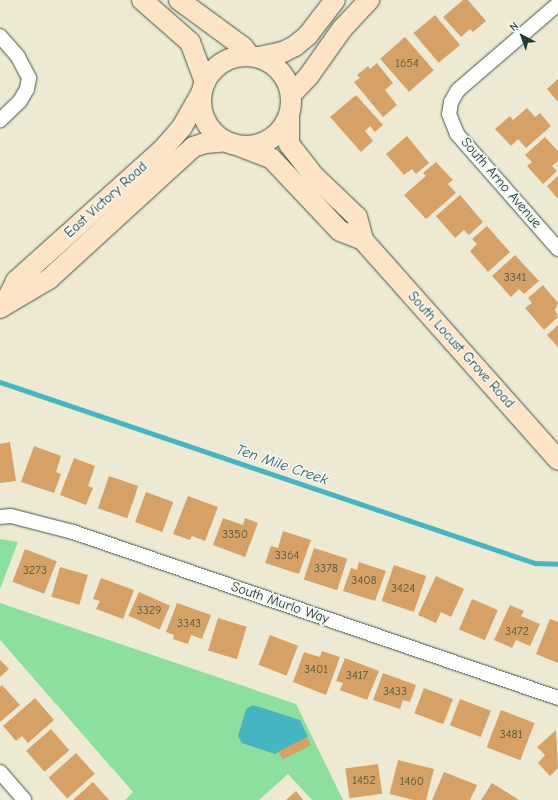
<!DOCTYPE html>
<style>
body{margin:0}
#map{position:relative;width:558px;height:800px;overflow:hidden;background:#eee9d3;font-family:"Comic Neue",sans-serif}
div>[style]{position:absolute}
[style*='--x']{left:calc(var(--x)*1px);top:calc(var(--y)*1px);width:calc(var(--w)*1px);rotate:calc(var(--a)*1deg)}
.green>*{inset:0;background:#8ddfa0}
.water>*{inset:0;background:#47b4c2}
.stream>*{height:4.5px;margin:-2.25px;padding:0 2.25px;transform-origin:2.25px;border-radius:2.25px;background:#47b4c2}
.building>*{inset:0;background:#d5a166;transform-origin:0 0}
.roads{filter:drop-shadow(0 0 1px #3e574c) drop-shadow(0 0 1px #3e574c)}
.street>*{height:14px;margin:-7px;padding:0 7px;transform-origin:7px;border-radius:7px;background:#fff}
.secondary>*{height:20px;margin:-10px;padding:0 10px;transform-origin:10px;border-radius:10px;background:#fee4c6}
.secondary>.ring{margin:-10px;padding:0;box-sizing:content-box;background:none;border:20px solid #fee4c6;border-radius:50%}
span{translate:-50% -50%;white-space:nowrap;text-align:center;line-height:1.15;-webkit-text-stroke:3.5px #f6f6f2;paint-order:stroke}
.number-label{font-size:12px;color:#4c5640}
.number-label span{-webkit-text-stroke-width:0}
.street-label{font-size:14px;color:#1f3d34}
.water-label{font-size:15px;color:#2b615f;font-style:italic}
.north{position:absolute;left:502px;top:16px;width:40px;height:40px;-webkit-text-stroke:3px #f6f6f2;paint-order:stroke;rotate:319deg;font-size:11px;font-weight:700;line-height:16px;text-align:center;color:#1f3d34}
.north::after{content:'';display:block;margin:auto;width:14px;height:18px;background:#1f3d34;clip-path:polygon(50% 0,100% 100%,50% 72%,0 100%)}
</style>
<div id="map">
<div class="green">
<div style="clip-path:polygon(0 539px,18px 542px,0 589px)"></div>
<div style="clip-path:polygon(0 603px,296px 704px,343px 800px,312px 800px,288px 774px,259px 800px,125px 800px,133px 792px,0 640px)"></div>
</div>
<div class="water">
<div style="clip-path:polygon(253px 705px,300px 720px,308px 737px,275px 754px,242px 743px,238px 736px,246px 709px)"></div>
</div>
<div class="stream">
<div style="--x:0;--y:382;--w:565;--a:18.69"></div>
<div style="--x:535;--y:563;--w:23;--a:2"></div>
</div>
<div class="building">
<div style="clip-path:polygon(463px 0,468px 0,486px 21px,473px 32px,470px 29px,461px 37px,443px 17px)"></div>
<div style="left:435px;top:15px;width:39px;height:28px;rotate:50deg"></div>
<div style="left:405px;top:37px;width:44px;height:33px;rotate:49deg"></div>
<div style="clip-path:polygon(377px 63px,393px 83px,385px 90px,397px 105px,383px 117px,354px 82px,360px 78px,357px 75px,368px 66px,370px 69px)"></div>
<div style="clip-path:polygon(558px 79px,558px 102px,547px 89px)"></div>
<div style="clip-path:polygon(356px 95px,383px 125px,375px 132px,370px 126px,365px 131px,373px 141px,361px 152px,330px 117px)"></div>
<div style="clip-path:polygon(527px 108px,535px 117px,540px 113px,551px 126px,526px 148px,518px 139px,511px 146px,495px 129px,510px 116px,513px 120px)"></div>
<div style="clip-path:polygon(407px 136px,429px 163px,416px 174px,412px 169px,404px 175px,386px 154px)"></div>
<div style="clip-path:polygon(545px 137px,558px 151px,558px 161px,552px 166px,557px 171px,543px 184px,527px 166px,532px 162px,525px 155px)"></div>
<div style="clip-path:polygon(436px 162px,453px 180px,448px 184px,456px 193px,426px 219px,404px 195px,426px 176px,423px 173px)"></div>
<div style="clip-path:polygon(558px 176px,558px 197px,557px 198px,547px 186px)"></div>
<div style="clip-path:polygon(460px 195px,483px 222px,469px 235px,464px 230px,455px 238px,436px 216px)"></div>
<div style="clip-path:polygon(487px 226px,510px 252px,488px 272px,470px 251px,477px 244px,472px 239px)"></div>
<div style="clip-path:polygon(515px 255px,539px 281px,524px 294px,519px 289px,511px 297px,492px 276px)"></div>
<div style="clip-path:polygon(543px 285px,558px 303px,555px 310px,558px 317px,544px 330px,525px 308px,532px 303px,528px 298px)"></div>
<div style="clip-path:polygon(558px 325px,558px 347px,547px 335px)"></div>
<div style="clip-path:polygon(10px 442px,16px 481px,0 483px,0 444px)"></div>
<div style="clip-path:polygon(34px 446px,61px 456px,56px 472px,61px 474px,54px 493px,21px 482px)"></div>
<div style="clip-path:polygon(74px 458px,95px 466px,88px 486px,93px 488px,86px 505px,60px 495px)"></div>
<div style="left:109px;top:476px;width:31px;height:34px;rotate:19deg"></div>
<div style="left:146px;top:492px;width:29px;height:32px;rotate:20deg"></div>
<div style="clip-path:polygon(188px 496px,218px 507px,205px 541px,192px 536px,190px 540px,173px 534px)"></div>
<div style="clip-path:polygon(223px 518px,243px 525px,245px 518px,258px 523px,245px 557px,213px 545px)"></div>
<div style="clip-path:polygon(283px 531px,311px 540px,299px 574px,265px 563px,271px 546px,278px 548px)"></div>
<div style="left:314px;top:548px;width:35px;height:33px;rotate:18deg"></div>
<div style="left:25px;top:549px;width:34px;height:35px;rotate:21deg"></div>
<div style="clip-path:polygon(359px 562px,386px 571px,375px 601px,343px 591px,351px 568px,357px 570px)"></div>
<div style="left:394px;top:565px;width:34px;height:38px;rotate:19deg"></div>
<div style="left:60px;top:567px;width:29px;height:31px;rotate:16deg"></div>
<div style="clip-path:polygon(436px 576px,464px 589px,451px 617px,441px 612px,436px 623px,418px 615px)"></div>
<div style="clip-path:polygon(101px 578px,134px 590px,123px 619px,96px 609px,100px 601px,93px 599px)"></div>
<div style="left:139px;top:592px;width:34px;height:26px;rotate:24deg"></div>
<div style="left:472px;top:599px;width:28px;height:33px;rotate:23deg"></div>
<div style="clip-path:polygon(177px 603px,211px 615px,202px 639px,191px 635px,188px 644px,173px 639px,174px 635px,166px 632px)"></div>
<div style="clip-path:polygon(510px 605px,524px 611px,521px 616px,540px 624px,530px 646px,516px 640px,512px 648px,494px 640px)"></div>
<div style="left:218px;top:618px;width:30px;height:34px;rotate:17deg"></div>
<div style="clip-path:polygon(550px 619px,558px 622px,558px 663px,536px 654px)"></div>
<div style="left:270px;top:635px;width:30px;height:32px;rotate:21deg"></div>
<div style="clip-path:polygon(322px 651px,340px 657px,326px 695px,293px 682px,304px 652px,320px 657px)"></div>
<div style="clip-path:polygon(345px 658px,379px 671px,367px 700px,340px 690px,343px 683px,336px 681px)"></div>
<div style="clip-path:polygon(0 660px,9px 669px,0 677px)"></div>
<div style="clip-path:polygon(383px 673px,416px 685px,410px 702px,403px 700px,400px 709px,373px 700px)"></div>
<div style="clip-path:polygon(2px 685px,20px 705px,0 722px,0 687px)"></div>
<div style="left:424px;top:688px;width:31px;height:27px;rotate:21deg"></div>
<div style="clip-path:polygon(35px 698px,54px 720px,28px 743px,22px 736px,16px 741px,3px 726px)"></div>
<div style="left:460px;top:699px;width:33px;height:28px;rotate:21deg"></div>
<div style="left:501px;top:710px;width:36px;height:40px;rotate:21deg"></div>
<div style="left:51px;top:729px;width:28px;height:33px;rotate:49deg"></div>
<div style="clip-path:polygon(556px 730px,558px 768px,550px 776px,538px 763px,545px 755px,537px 747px)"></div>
<div style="left:307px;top:737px;width:9px;height:32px;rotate:63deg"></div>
<div style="left:76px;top:753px;width:28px;height:37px;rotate:48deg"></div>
<div style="left:398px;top:760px;width:37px;height:35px;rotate:14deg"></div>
<div style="left:378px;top:764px;width:30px;height:33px;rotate:82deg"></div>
<div style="clip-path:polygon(444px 772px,477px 785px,470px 800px,432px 800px)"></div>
<div style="clip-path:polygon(93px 782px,109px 800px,73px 800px)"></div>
<div style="clip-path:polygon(492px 783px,519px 800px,481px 800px)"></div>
<div style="clip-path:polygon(296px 791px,303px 800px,286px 800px)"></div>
</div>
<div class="roads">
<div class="street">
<div style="--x:558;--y:4;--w:132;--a:139.3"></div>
<div style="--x:458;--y:90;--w:14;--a:120"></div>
<div style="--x:451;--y:102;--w:12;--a:99"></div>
<div style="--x:449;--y:114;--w:22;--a:68"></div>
<div style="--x:457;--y:134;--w:153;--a:48.7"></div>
<div style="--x:0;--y:36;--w:28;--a:49"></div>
<div style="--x:18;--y:57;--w:24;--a:62"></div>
<div style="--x:29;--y:78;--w:11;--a:100"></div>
<div style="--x:27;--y:89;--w:14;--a:120"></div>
<div style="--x:20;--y:101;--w:28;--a:136"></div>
<div style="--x:0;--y:517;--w:11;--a:-5"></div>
<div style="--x:11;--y:516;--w:64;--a:14.5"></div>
<div style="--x:73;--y:532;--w:513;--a:18.89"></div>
<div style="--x:0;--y:772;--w:37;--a:49"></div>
</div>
<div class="secondary">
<div style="--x:142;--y:0;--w:64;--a:41.2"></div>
<div style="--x:190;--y:42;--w:43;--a:69.4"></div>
<div style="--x:179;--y:0;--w:79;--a:36.3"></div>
<div style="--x:243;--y:47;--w:10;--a:53"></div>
<div class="ring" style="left:201px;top:56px;width:70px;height:70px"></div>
<div style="--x:259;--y:57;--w:25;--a:-12"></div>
<div style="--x:283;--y:52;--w:13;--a:-27"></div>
<div style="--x:295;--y:46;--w:17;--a:-40"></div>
<div style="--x:308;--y:35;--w:44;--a:-52.4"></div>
<div style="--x:291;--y:95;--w:25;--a:-47"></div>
<div style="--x:308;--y:77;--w:59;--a:-54.7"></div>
<div style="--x:342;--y:29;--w:40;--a:-47"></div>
<div style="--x:289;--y:115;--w:29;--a:90"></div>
<div style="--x:289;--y:144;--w:41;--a:52"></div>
<div style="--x:314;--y:176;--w:59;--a:43.6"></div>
<div style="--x:357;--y:217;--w:24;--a:75"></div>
<div style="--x:239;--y:146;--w:34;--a:21"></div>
<div style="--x:271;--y:158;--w:100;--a:46.6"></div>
<div style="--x:340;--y:231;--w:25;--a:21"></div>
<div style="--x:363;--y:240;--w:294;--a:48.4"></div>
<div style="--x:5;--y:303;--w:25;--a:-63"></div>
<div style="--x:16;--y:281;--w:198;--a:-41.9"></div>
<div style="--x:163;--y:149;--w:29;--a:-49"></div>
<div style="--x:182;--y:127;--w:40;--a:-60.3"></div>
<div style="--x:0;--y:308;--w:57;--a:-30.6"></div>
<div style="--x:49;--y:279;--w:195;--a:-42.5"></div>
<div style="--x:193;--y:147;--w:13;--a:-18"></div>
<div style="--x:205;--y:143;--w:21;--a:-5"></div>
</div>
</div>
<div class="number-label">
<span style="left:407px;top:64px">1654</span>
<span style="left:515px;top:278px">3341</span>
<span style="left:235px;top:535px">3350</span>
<span style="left:287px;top:556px">3364</span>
<span style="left:326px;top:569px">3378</span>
<span style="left:35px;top:571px">3273</span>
<span style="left:364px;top:581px">3408</span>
<span style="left:403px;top:589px">3424</span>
<span style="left:149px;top:611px">3329</span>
<span style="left:189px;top:624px">3343</span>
<span style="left:517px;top:632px">3472</span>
<span style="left:316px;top:670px">3401</span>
<span style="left:357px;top:676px">3417</span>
<span style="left:395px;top:692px">3433</span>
<span style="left:511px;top:735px">3481</span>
<span style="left:364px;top:781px">1452</span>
<span style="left:412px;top:782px">1460</span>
</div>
<div class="street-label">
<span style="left:501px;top:183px;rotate:49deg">South Arno Avenue</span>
<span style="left:106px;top:200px;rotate:-42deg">East Victory Road</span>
<span style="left:461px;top:350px;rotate:48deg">South Locust Grove Road</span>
<span style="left:280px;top:603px;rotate:19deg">South Murlo Way</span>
</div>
<div class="water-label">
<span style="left:282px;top:465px;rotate:19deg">Ten Mile Creek</span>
</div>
<div class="north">N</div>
</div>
